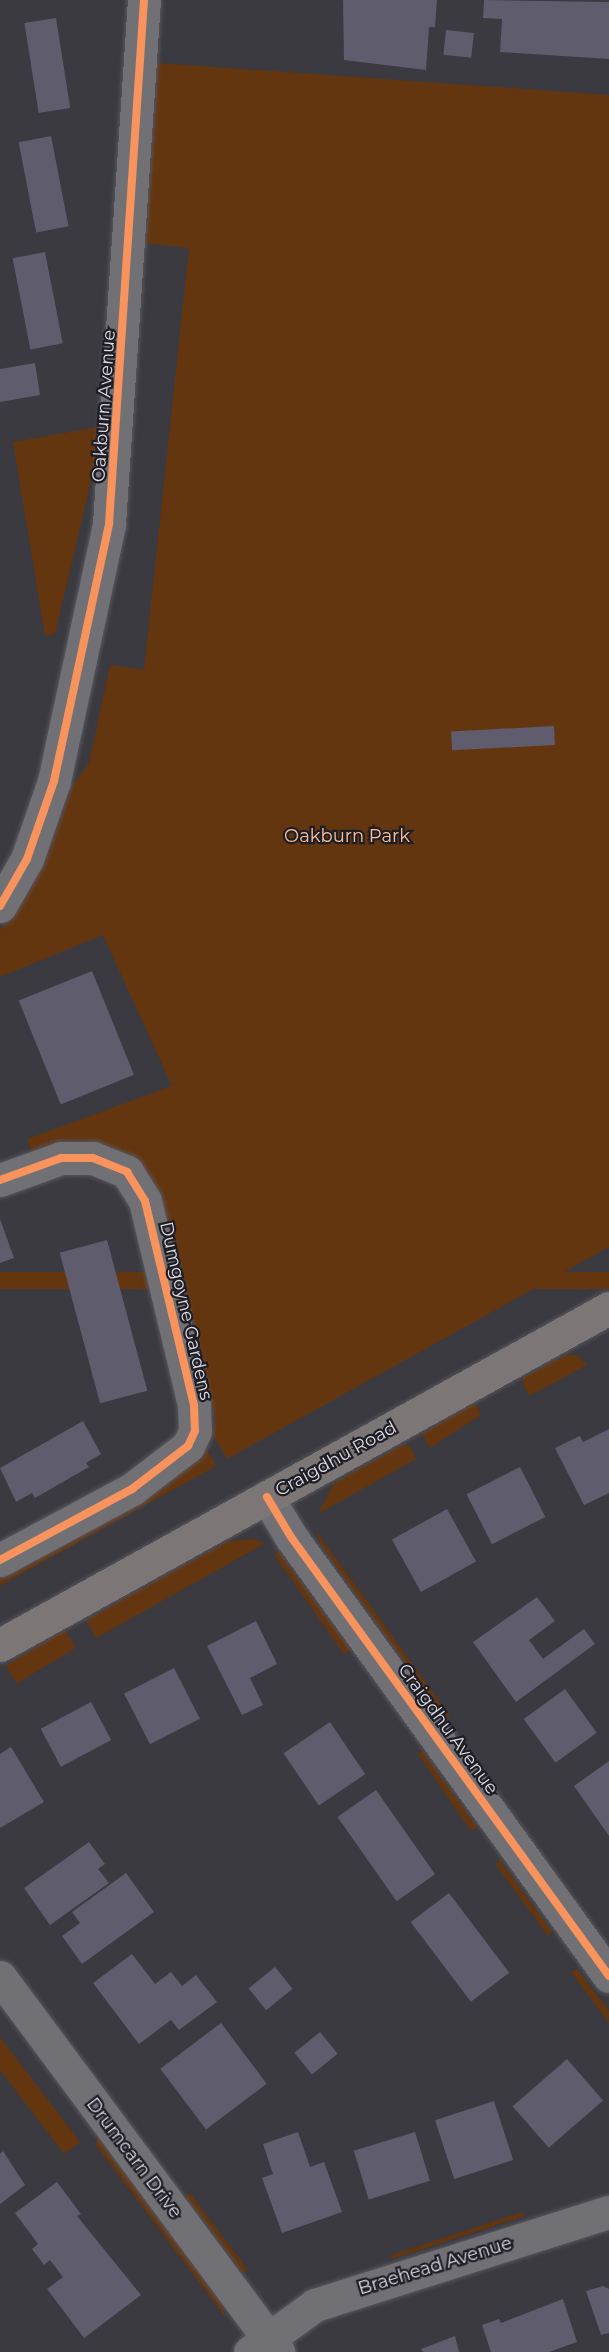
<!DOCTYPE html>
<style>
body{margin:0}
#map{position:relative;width:609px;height:2352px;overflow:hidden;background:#3a3a40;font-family:Montserrat,sans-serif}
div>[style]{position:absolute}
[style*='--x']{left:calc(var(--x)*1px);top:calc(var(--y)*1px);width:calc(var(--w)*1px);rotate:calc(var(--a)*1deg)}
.green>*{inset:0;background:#643610;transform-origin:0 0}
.building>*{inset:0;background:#5f5c6e;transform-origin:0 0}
.roads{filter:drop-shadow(0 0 2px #57565d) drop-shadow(0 0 2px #57565d)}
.minor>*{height:33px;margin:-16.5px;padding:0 16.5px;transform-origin:16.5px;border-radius:16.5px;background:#707075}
.major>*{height:33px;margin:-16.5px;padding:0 16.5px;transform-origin:16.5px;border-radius:16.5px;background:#7c7676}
.cycleway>*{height:8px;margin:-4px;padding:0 4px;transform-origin:4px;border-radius:4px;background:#f8935d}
span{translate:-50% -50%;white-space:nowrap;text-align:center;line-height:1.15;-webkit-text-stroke:4.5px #1f1e25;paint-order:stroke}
.street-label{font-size:18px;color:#dbdae4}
.park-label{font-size:18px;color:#fec098}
</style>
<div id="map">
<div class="green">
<div style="clip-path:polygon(158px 63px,609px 95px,609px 1247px,227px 1459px,212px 1433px,215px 1419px,157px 1201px,95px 1142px,74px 1141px,32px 1153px,27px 1139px,172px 1086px,103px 935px,0 977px,0 930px,41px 871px,72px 786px,89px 763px,110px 665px,144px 670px,189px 248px,145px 243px)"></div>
<div style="clip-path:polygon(104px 426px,55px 634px,45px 636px,13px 442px)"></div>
<div style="left:609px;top:1272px;width:17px;height:695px;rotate:90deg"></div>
<div style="clip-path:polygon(565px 1355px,577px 1355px,587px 1365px,529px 1396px,521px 1379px)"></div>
<div style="clip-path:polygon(475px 1402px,481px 1415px,430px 1448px,422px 1434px)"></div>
<div style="clip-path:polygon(205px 1445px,216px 1466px,0 1586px,0 1574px)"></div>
<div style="clip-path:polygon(402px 1445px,410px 1446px,416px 1459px,318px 1514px,334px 1483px)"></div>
<div style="clip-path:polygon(315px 1529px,450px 1716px,445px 1720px,321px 1545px)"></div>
<div style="clip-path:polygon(252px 1539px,266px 1543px,96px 1638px,86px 1620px,228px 1541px)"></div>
<div style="clip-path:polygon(279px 1552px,351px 1650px,344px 1654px,274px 1555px)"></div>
<div style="left:65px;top:1630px;width:21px;height:69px;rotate:59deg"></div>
<div style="clip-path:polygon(423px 1751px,477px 1827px,471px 1831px,418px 1754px)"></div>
<div style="left:500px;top:1860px;width:89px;height:6px;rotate:54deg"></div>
<div style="clip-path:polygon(577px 1969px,609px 2011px,609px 2023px,571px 1972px)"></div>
<div style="clip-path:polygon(0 2037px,80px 2142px,64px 2154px,0 2070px)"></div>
<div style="clip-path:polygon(99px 2138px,223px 2305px,225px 2317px,95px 2144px)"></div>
<div style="left:190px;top:2193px;width:96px;height:6px;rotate:53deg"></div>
<div style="clip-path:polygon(522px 2212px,525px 2216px,392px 2259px,391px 2255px)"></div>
</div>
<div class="building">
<div style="clip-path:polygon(343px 0,437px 0,435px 27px,429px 27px,426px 70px,344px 60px)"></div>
<div style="clip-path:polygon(484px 0,609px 2px,609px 59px,500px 52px,502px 19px,483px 18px)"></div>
<div style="left:56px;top:18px;width:91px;height:32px;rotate:81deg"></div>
<div style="left:446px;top:30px;width:28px;height:25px;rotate:6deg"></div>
<div style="left:51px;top:136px;width:92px;height:33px;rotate:79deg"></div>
<div style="left:45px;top:252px;width:93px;height:33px;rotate:79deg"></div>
<div style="clip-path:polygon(35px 363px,40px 395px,0 402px,0 369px)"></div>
<div style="left:554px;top:726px;width:19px;height:103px;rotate:87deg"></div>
<div style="left:92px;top:971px;width:112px;height:79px;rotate:68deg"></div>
<div style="clip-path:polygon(0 1219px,14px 1258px,0 1263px)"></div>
<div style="left:107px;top:1240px;width:156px;height:49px;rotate:75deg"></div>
<div style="clip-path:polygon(83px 1421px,101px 1454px,86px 1463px,89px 1467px,35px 1498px,32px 1493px,16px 1502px,0 1468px)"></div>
<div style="clip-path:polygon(609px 1429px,609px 1493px,584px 1505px,555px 1448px,580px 1436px,583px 1442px)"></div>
<div style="left:520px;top:1467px;width:56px;height:60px;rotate:63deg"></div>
<div style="left:447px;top:1509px;width:60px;height:63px;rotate:61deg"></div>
<div style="clip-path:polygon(537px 1597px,555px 1621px,529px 1640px,543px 1659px,584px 1629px,595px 1644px,516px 1702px,473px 1642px)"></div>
<div style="clip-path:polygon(256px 1621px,277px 1664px,250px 1678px,263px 1705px,242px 1715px,207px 1646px)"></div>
<div style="left:174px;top:1668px;width:57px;height:56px;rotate:63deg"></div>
<div style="left:565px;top:1689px;width:54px;height:51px;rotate:54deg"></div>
<div style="left:91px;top:1702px;width:43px;height:57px;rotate:62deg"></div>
<div style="left:330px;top:1722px;width:63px;height:56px;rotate:56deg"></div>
<div style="clip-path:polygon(11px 1747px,44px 1802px,0 1828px,0 1754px)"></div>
<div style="clip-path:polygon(609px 1761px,609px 1836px,574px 1786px)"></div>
<div style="left:376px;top:1790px;width:103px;height:47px;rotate:55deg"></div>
<div style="clip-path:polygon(89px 1842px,105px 1864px,98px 1869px,109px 1883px,50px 1925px,24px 1888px)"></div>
<div style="clip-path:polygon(126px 1873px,154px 1912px,82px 1964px,62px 1936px,80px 1923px,72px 1912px)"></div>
<div style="left:449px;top:1893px;width:100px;height:48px;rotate:53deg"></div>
<div style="clip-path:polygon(132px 1954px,155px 1984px,171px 1972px,182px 1986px,196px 1975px,217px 2002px,179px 2030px,171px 2020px,139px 2044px,93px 1983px)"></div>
<div style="left:275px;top:1967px;width:28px;height:34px;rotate:51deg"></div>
<div style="left:221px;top:2023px;width:76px;height:76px;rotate:53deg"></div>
<div style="left:320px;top:2032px;width:28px;height:33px;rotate:51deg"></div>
<div style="left:567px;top:2059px;width:55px;height:72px;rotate:49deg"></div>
<div style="left:494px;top:2101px;width:62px;height:62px;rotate:72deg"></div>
<div style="clip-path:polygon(298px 2132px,310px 2167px,324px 2162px,342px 2212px,282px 2233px,262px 2178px,273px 2174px,263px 2144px)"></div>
<div style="left:415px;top:2132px;width:51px;height:64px;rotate:73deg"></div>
<div style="clip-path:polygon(3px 2151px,25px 2185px,0 2204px,0 2154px)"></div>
<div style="clip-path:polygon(57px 2182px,81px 2214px,77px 2216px,141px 2295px,84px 2338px,47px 2289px,63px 2277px,50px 2260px,44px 2265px,32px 2249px,38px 2244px,15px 2213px)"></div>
<div style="clip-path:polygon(603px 2286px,609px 2289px,609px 2333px,601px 2335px,586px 2291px)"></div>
<div style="clip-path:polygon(563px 2299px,577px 2342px,549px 2352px,491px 2352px,482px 2325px,499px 2319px,501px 2323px)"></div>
<div style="clip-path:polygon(455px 2336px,459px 2352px,423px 2352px,421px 2349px)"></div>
</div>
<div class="roads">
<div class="minor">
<div style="--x:0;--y:906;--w:54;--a:-60.1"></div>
<div style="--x:27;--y:859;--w:83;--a:-70.9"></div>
<div style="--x:54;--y:781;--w:263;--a:-77.9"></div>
<div style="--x:109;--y:524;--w:525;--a:-86.18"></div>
<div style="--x:0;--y:1180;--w:65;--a:-19.8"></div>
<div style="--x:61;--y:1158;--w:32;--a:0"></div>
<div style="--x:93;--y:1158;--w:37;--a:22"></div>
<div style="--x:127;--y:1172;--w:34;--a:58"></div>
<div style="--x:145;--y:1201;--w:210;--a:76.5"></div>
<div style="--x:194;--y:1405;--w:26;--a:88"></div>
<div style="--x:195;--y:1431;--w:17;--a:115"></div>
<div style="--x:188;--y:1446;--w:71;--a:142.5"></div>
<div style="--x:132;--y:1489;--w:150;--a:151.7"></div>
<div style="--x:267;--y:1497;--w:47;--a:59"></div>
<div style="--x:291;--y:1537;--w:542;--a:54.08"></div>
<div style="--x:0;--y:1977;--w:467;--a:53.4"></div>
<div style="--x:250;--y:2352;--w:80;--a:-35.9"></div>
<div style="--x:315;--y:2305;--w:308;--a:-17.6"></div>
</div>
<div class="major">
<div style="--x:0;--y:1645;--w:696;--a:-28.96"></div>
</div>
</div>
<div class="cycleway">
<div style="--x:0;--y:906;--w:54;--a:-60.1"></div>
<div style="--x:27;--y:859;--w:83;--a:-70.9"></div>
<div style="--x:54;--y:781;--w:263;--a:-77.9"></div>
<div style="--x:109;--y:524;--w:525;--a:-86.18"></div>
<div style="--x:0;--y:1180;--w:65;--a:-19.8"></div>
<div style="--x:61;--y:1158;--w:32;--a:0"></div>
<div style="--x:93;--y:1158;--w:37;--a:22"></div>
<div style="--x:127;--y:1172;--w:34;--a:58"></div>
<div style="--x:145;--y:1201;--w:210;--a:76.5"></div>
<div style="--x:194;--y:1405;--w:26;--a:88"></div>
<div style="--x:195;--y:1431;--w:17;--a:115"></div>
<div style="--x:188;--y:1446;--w:71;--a:142.5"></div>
<div style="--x:132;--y:1489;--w:150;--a:151.7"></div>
<div style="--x:267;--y:1497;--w:47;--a:59"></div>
<div style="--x:291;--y:1537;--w:542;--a:54.08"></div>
</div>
<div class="street-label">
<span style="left:104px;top:406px;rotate:-86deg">Oakburn Avenue</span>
<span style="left:186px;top:1311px;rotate:77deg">Dumgoyne Gardens</span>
<span style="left:336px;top:1459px;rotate:-29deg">Craigdhu Road</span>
<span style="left:448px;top:1729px;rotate:54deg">Craigdhu Avenue</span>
<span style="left:134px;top:2158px;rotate:53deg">Drumcarn Drive</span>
<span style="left:435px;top:2266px;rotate:-17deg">Braehead Avenue</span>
</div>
<div class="park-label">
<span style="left:347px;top:836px">Oakburn Park</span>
</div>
</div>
